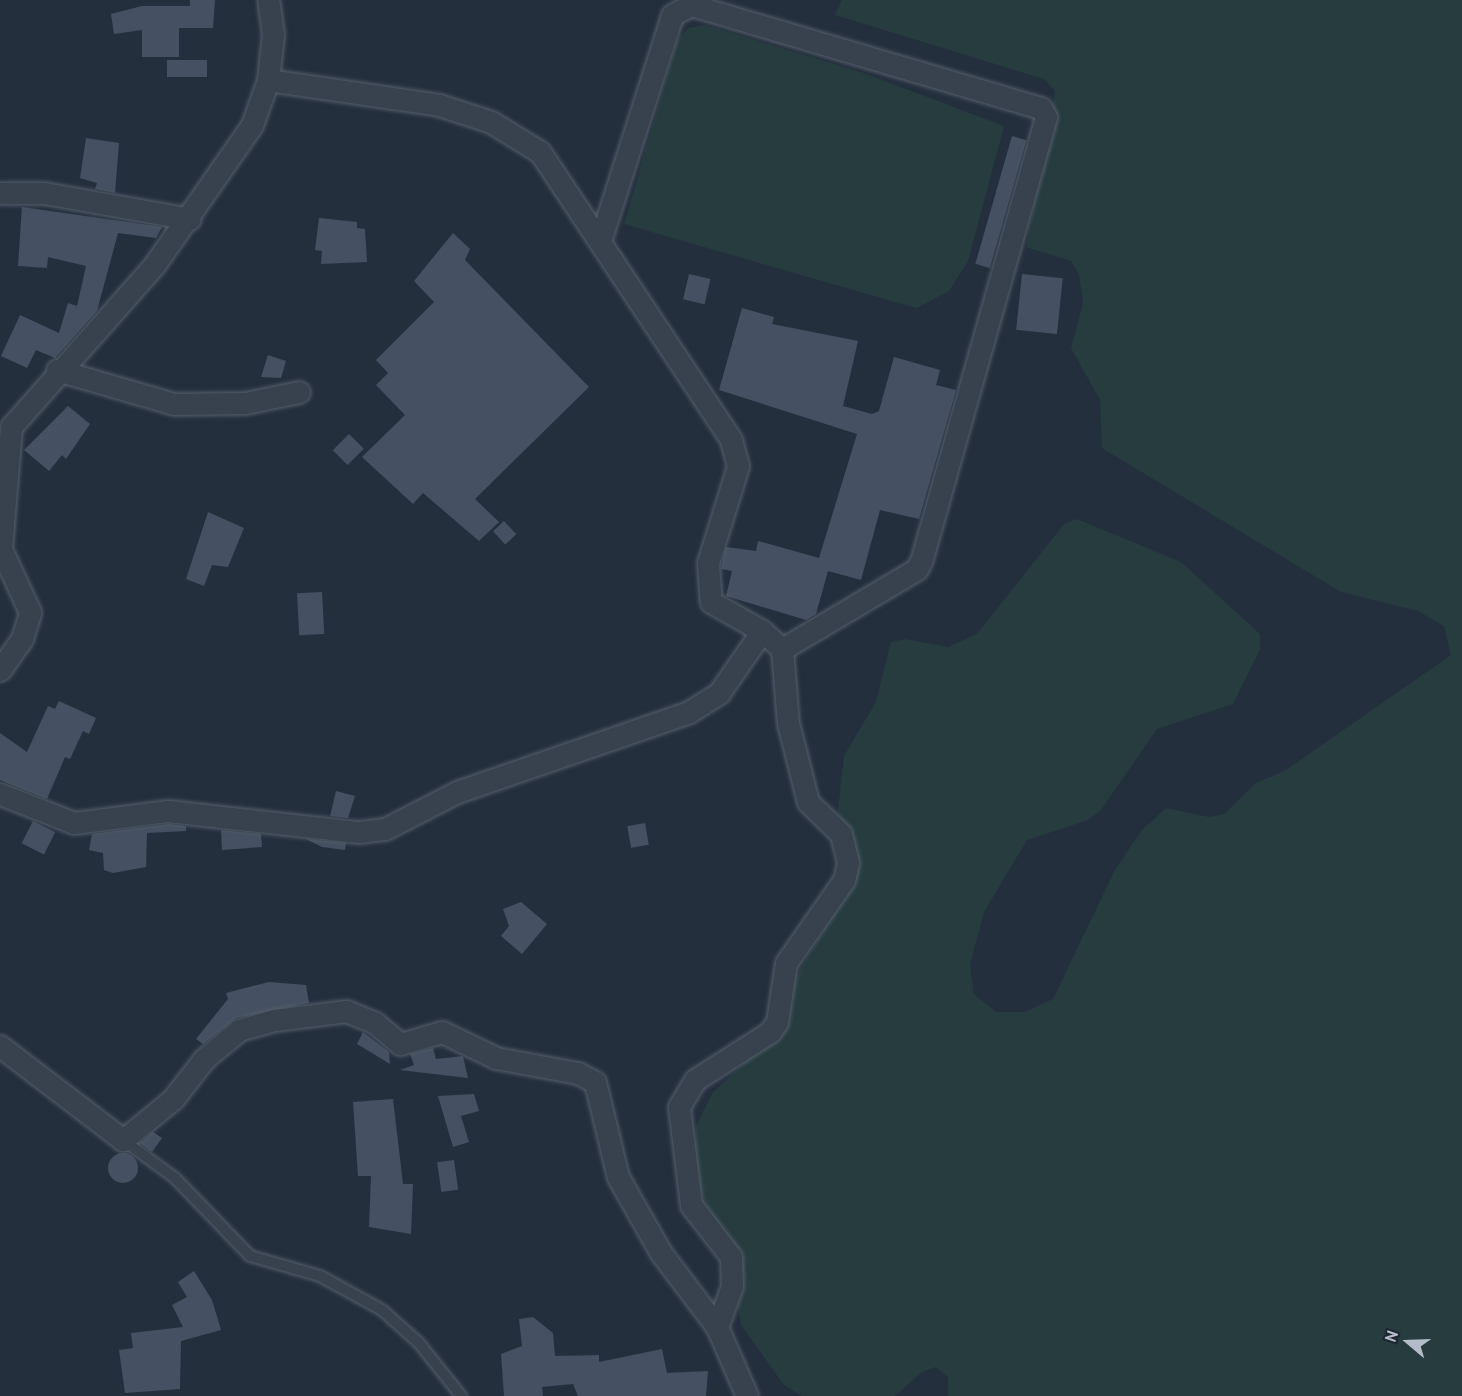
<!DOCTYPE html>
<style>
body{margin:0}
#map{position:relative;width:1462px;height:1396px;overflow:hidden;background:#242f3e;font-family:"PT Sans",sans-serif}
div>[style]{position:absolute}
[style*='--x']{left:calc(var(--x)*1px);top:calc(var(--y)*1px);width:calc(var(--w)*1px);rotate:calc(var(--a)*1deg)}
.green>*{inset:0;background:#263c3f}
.building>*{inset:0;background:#455162;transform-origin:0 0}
.round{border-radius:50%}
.roads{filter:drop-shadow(0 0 2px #565f6c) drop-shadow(0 0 2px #565f6c)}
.lane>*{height:10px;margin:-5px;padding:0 5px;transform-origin:5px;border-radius:5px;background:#38414e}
.street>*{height:21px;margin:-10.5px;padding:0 10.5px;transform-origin:10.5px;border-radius:10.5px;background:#38414e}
span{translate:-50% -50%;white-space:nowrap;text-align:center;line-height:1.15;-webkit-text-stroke:5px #1d2633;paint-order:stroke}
.north{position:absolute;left:1378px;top:1312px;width:60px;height:60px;-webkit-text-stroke:4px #1d2633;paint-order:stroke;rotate:289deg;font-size:16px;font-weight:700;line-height:24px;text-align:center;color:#b4bcc9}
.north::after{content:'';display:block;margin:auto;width:21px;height:27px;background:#b4bcc9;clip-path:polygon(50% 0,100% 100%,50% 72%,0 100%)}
</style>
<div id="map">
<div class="green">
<div style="clip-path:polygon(842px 0,1462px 0,1462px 1396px,948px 1396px,948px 1377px,936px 1367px,922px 1372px,895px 1396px,802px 1396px,784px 1385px,741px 1325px,727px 1250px,693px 1174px,696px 1126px,713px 1092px,771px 1038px,801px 968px,843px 898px,849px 839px,838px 811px,844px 756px,876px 702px,891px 642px,905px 639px,948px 647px,977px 634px,1064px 524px,1077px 519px,1181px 562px,1260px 634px,1260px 649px,1233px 704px,1157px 729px,1101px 810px,1088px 820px,1027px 840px,984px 912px,970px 965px,974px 994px,996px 1012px,1025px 1012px,1053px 999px,1115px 870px,1141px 831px,1166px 808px,1209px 817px,1224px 814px,1256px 783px,1286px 770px,1451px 655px,1444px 626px,1418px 611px,1341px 592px,1102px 448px,1100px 400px,1071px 348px,1083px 303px,1079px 274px,1071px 261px,1026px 247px,1055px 91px,1044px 79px,835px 15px)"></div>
<div style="clip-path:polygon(705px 25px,864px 73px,1004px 126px,968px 261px,949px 291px,916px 308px,624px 224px,678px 38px,689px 28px)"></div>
</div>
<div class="building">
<div style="clip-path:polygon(190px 0,215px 0,213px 28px,179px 28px,179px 57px,142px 57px,142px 30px,114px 34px,111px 14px,142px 6px,190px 6px)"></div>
<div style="left:207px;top:60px;width:17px;height:40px;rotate:90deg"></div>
<div style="left:1012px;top:136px;width:15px;height:133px;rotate:16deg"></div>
<div style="clip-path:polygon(86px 138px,119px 143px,115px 193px,95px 189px,97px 183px,80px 178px)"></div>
<div style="clip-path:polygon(22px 207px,162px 227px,156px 238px,118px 233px,97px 311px,55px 358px,36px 350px,27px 368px,1px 356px,20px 315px,59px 333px,68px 303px,77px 306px,86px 266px,48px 257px,47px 268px,18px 266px)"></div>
<div style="clip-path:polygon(319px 218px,357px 222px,357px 228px,365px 229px,367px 262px,321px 264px,322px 251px,315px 250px)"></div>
<div style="clip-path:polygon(453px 233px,470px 249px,465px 260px,589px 387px,475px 499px,499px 522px,479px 541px,423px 493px,413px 504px,362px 457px,405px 415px,376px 385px,388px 373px,376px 360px,434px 302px,414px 281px)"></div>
<div style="left:689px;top:274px;width:22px;height:26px;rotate:13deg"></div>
<div style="left:1022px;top:274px;width:41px;height:56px;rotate:6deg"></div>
<div style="clip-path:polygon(742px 308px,774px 317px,772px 324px,858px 341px,843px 406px,872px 414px,879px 411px,894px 357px,940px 370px,936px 385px,956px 390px,919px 519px,880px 510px,861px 580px,828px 571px,816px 614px,806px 620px,726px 596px,732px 571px,721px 569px,724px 554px,726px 547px,756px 551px,758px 541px,819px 558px,857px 434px,719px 390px)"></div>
<div style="clip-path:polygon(268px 355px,286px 361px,281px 378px,261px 377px)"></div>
<div style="clip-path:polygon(68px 406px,90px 424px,66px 459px,62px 455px,49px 471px,24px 450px)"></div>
<div style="left:349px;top:434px;width:21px;height:23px;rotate:45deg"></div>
<div style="clip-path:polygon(208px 512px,244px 528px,228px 567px,212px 565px,204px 586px,186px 579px)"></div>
<div style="left:504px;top:521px;width:18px;height:15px;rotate:47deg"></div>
<div style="left:322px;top:592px;width:42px;height:25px;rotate:87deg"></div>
<div style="clip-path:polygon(59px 701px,96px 718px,89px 734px,83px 731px,70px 759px,65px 757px,47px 799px,0 780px,0 733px,27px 752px,48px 706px,55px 709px)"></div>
<div style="clip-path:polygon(336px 791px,355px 796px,348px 818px,330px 816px)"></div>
<div style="left:33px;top:821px;width:25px;height:25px;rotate:27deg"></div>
<div style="left:645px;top:823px;width:22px;height:18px;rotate:80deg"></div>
<div style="clip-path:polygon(168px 824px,186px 826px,186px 831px,147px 833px,146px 867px,113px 873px,104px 870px,103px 853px,89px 850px,92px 834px)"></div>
<div style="clip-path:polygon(221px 830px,261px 834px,262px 847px,222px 850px)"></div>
<div style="clip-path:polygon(306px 839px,346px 843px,345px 850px,322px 847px)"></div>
<div style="clip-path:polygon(521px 902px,547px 924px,522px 954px,501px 936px,509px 926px,503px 909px)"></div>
<div style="clip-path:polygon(269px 982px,306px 985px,309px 1003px,236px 1018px,203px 1044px,196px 1039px,228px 999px,226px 993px)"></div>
<div style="clip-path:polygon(363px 1032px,389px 1052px,390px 1064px,357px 1044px)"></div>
<div style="clip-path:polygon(433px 1048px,436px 1059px,463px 1056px,468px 1078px,400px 1070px,414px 1065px,410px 1054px)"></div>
<div style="clip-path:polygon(474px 1094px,479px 1111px,461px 1116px,469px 1142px,453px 1147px,438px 1096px)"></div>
<div style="clip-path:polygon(393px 1099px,403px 1184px,413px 1184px,411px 1234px,369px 1227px,371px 1176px,358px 1176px,353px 1102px)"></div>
<div style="clip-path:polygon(153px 1132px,162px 1138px,152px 1152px,140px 1143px)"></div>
<div class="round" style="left:108px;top:1153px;width:30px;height:30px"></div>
<div style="left:454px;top:1160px;width:30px;height:17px;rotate:82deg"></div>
<div style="clip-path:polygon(194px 1271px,212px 1300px,221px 1330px,181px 1341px,180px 1389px,125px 1393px,119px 1350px,133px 1348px,131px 1333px,183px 1327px,172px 1305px,187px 1297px,178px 1282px)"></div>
<div style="clip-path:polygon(533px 1317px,553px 1333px,555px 1356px,599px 1355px,599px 1362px,662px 1349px,667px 1373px,708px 1371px,706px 1396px,578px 1396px,573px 1384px,542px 1387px,543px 1396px,504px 1396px,501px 1354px,522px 1346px,519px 1319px)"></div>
</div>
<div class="roads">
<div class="lane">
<div style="--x:123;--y:1140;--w:64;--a:36.2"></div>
<div style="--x:175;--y:1178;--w:108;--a:46.1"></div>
<div style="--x:250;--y:1256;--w:73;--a:15.9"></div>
<div style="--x:320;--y:1276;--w:71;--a:28.7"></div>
<div style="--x:382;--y:1310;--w:50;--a:41.7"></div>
<div style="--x:419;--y:1343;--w:68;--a:51.6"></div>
</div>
<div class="street">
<div style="--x:268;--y:80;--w:173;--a:8.3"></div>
<div style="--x:439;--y:105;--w:55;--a:18.1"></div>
<div style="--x:491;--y:122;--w:57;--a:31.5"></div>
<div style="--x:540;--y:152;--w:346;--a:56.4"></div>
<div style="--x:731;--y:440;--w:27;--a:75"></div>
<div style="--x:738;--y:466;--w:102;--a:107.2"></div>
<div style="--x:708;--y:563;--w:39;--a:86"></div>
<div style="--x:711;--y:602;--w:59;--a:29.6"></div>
<div style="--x:762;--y:631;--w:27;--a:42"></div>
<div style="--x:782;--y:649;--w:74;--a:85.4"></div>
<div style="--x:788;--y:723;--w:81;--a:75.8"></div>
<div style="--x:808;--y:802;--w:46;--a:44.1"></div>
<div style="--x:841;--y:834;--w:30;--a:76"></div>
<div style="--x:848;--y:863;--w:17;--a:103"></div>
<div style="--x:844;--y:880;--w:101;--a:124.9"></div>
<div style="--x:786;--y:963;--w:60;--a:98.7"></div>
<div style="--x:777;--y:1022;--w:12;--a:125"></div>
<div style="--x:770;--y:1032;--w:89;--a:147.4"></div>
<div style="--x:695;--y:1080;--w:31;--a:121"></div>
<div style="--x:679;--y:1107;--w:99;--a:83"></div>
<div style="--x:691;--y:1205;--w:66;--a:52.4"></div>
<div style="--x:731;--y:1257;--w:29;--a:88"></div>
<div style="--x:732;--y:1286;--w:44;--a:110.1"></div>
<div style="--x:0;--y:193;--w:44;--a:0"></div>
<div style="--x:44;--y:193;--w:148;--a:10.1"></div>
<div style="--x:601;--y:238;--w:234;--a:-72.3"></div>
<div style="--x:672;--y:15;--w:21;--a:-28"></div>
<div style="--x:691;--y:5;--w:365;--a:16.4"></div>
<div style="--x:1041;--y:108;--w:10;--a:61"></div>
<div style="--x:1046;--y:117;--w:461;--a:105.7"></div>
<div style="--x:921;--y:561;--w:9;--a:117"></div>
<div style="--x:917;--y:569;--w:157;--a:149.3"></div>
<div style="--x:57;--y:370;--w:122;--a:16.2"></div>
<div style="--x:174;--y:404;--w:71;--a:-0.8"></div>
<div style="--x:245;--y:403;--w:55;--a:-11.5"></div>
<div style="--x:0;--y:670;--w:38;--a:-55"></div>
<div style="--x:22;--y:639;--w:28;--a:-73"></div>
<div style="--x:30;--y:612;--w:69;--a:-114.7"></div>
<div style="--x:1;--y:549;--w:122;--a:-85.3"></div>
<div style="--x:11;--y:427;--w:217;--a:-48.5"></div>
<div style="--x:155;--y:264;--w:169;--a:-55.1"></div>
<div style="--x:252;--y:125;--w:48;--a:-70.4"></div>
<div style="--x:268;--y:80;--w:46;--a:-83.8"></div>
<div style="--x:273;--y:34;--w:34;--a:-98"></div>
<div style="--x:0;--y:794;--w:79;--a:21.4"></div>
<div style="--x:74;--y:823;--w:95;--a:-7.3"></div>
<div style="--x:168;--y:811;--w:192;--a:6.3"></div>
<div style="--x:359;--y:832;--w:26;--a:-7"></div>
<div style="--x:385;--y:829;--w:81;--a:-27.2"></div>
<div style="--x:457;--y:792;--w:245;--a:-19"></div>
<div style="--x:689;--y:712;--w:36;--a:-32"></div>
<div style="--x:719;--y:693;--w:75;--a:-55.3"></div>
<div style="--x:0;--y:1046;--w:155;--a:37.4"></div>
<div style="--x:123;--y:1140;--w:65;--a:-39.4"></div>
<div style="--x:173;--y:1099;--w:51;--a:-52.2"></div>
<div style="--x:204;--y:1059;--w:45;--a:-39.6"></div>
<div style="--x:239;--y:1030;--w:37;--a:-16"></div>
<div style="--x:275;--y:1020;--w:72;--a:-7.2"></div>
<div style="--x:346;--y:1011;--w:31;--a:22"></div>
<div style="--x:375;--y:1023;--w:33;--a:40"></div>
<div style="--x:400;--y:1044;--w:44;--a:-15.9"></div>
<div style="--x:442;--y:1032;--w:60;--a:25.7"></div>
<div style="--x:496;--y:1058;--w:83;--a:10.4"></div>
<div style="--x:578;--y:1073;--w:19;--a:28"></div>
<div style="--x:595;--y:1082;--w:98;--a:76.4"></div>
<div style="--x:618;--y:1177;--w:87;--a:60.5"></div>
<div style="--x:661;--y:1253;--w:93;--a:52.9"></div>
<div style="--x:717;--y:1327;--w:75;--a:66.5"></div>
</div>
</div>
<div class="north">N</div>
</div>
